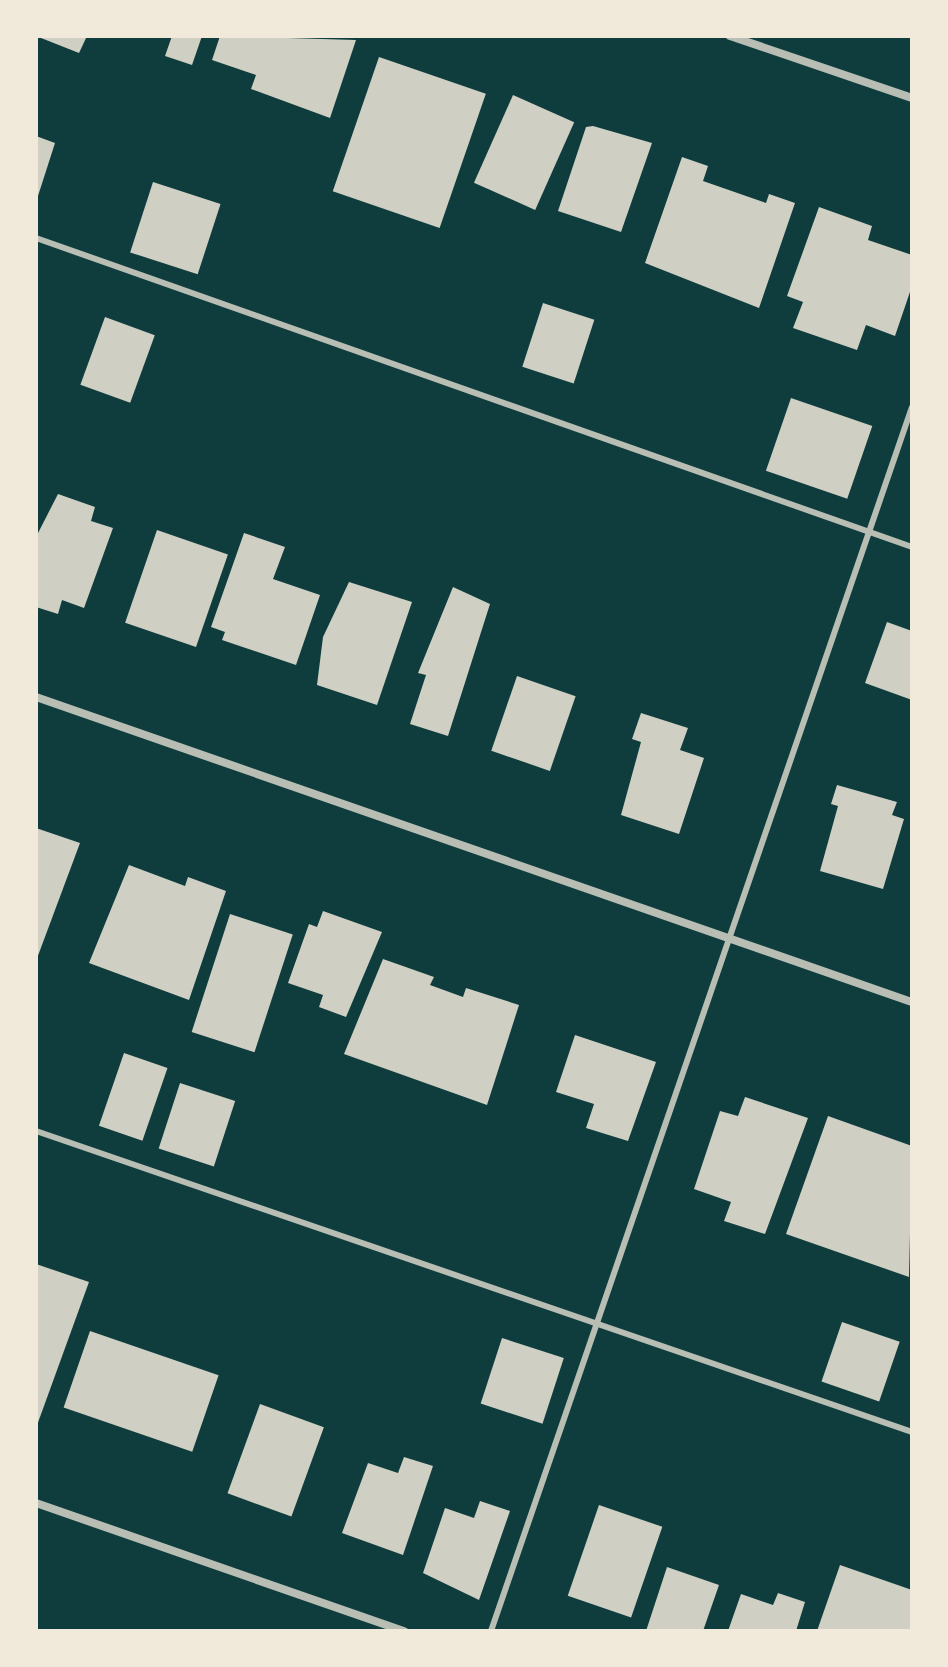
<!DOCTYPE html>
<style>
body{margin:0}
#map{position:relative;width:948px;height:1667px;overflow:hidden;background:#0f3d3e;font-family:"Public Sans",sans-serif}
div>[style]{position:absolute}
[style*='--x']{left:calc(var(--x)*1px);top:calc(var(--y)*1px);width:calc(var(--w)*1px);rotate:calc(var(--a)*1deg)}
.building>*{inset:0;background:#cfcfc3;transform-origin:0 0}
.service>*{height:6px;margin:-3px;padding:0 3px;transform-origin:3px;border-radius:3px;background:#b8beb3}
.minor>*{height:8px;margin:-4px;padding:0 4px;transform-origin:4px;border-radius:4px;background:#b8beb3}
span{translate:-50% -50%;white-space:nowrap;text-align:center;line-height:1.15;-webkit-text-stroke:7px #f1e9da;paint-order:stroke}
.frame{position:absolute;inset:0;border:38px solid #f1e9da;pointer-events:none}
</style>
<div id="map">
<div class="building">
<div style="clip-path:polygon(36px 36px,87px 36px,79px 53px)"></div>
<div style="clip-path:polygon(172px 36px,202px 36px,192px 65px,165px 56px)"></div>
<div style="clip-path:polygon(220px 36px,356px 40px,330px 118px,251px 89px,256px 75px,212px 60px)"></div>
<div style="left:379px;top:57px;width:113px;height:142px;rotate:19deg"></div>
<div style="left:513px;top:95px;width:67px;height:96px;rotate:24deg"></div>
<div style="clip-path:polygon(593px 126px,652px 143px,621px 232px,558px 211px,586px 127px)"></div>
<div style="clip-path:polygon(36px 136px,55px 143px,37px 199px,36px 199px)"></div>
<div style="clip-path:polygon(682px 157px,708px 166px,703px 181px,766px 203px,769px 194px,795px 203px,759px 308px,645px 263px)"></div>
<div style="left:153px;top:182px;width:71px;height:74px;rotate:18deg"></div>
<div style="clip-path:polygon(819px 207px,872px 226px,868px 240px,912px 255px,912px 286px,895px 336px,866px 325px,857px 350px,793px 328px,803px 302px,787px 296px)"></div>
<div style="left:543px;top:303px;width:54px;height:67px;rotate:18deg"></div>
<div style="left:105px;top:317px;width:53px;height:72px;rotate:20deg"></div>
<div style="left:791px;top:398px;width:86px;height:77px;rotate:19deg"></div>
<div style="clip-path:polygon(58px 494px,95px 507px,91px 521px,113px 528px,84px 608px,62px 600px,58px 614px,36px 607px,36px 537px)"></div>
<div style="left:157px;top:530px;width:75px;height:98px;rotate:19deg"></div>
<div style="clip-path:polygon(244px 533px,285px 547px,273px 579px,320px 595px,296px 665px,222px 640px,225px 632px,211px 627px)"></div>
<div style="clip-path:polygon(349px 582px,412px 602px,377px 705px,317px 685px,323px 637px)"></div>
<div style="clip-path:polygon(453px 587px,490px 604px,448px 736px,410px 724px,426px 675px,418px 673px)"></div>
<div style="clip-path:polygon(887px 622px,912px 631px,912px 700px,865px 683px)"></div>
<div style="left:517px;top:676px;width:62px;height:79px;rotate:19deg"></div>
<div style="clip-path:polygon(641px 713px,688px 728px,680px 750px,704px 758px,679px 834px,621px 815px,641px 742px,632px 739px)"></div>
<div style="clip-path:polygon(837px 785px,897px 802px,892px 815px,904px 819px,883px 889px,820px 871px,838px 806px,831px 804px)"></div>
<div style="clip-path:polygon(36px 828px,80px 843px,36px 961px)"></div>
<div style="clip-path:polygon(129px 865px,185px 886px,188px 877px,226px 891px,189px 1000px,89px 963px)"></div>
<div style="clip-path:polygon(323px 911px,382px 932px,346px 1017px,319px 1007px,323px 995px,288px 983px,309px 924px,317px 927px)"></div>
<div style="left:230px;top:914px;width:66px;height:124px;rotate:18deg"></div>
<div style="clip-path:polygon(383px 959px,434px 977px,430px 985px,463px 997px,466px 988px,519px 1005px,487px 1105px,344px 1054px)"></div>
<div style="clip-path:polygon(575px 1035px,656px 1062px,628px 1141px,586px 1128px,594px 1104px,556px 1092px)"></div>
<div style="left:124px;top:1053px;width:46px;height:77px;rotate:19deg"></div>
<div style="left:180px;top:1083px;width:58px;height:69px;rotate:18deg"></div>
<div style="clip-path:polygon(745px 1097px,808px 1118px,765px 1234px,724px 1221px,731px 1202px,694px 1189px,720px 1111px,738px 1116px)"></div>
<div style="clip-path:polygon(828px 1116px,912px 1146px,909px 1277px,786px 1234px)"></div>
<div style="clip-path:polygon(36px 1264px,89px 1282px,36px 1428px)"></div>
<div style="left:842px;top:1322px;width:61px;height:63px;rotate:19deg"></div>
<div style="left:90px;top:1331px;width:136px;height:81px;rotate:19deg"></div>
<div style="left:502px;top:1338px;width:65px;height:69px;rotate:18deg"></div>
<div style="left:260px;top:1404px;width:68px;height:95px;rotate:20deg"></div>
<div style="clip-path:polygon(404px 1457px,433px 1466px,403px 1555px,342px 1533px,368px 1463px,398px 1473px)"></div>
<div style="clip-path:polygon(480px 1501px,510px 1511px,479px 1600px,423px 1573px,445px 1508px,474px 1518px)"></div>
<div style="left:599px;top:1505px;width:67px;height:96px;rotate:19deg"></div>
<div style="clip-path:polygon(840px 1565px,912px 1590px,912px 1631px,817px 1631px)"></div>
<div style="clip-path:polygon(667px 1567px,719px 1585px,703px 1631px,646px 1631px)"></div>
<div style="clip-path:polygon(778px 1593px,805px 1602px,796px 1631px,728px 1631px,741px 1594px,773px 1605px)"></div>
</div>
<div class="service">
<div style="--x:36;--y:238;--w:929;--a:19.43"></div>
<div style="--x:36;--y:1131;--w:926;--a:18.96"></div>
<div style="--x:491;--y:1631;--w:1294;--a:-71.02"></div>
</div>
<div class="minor">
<div style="--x:730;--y:36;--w:192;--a:18.8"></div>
<div style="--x:36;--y:697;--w:928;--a:19.2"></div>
<div style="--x:36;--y:1503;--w:390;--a:19.2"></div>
</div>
<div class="frame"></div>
</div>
